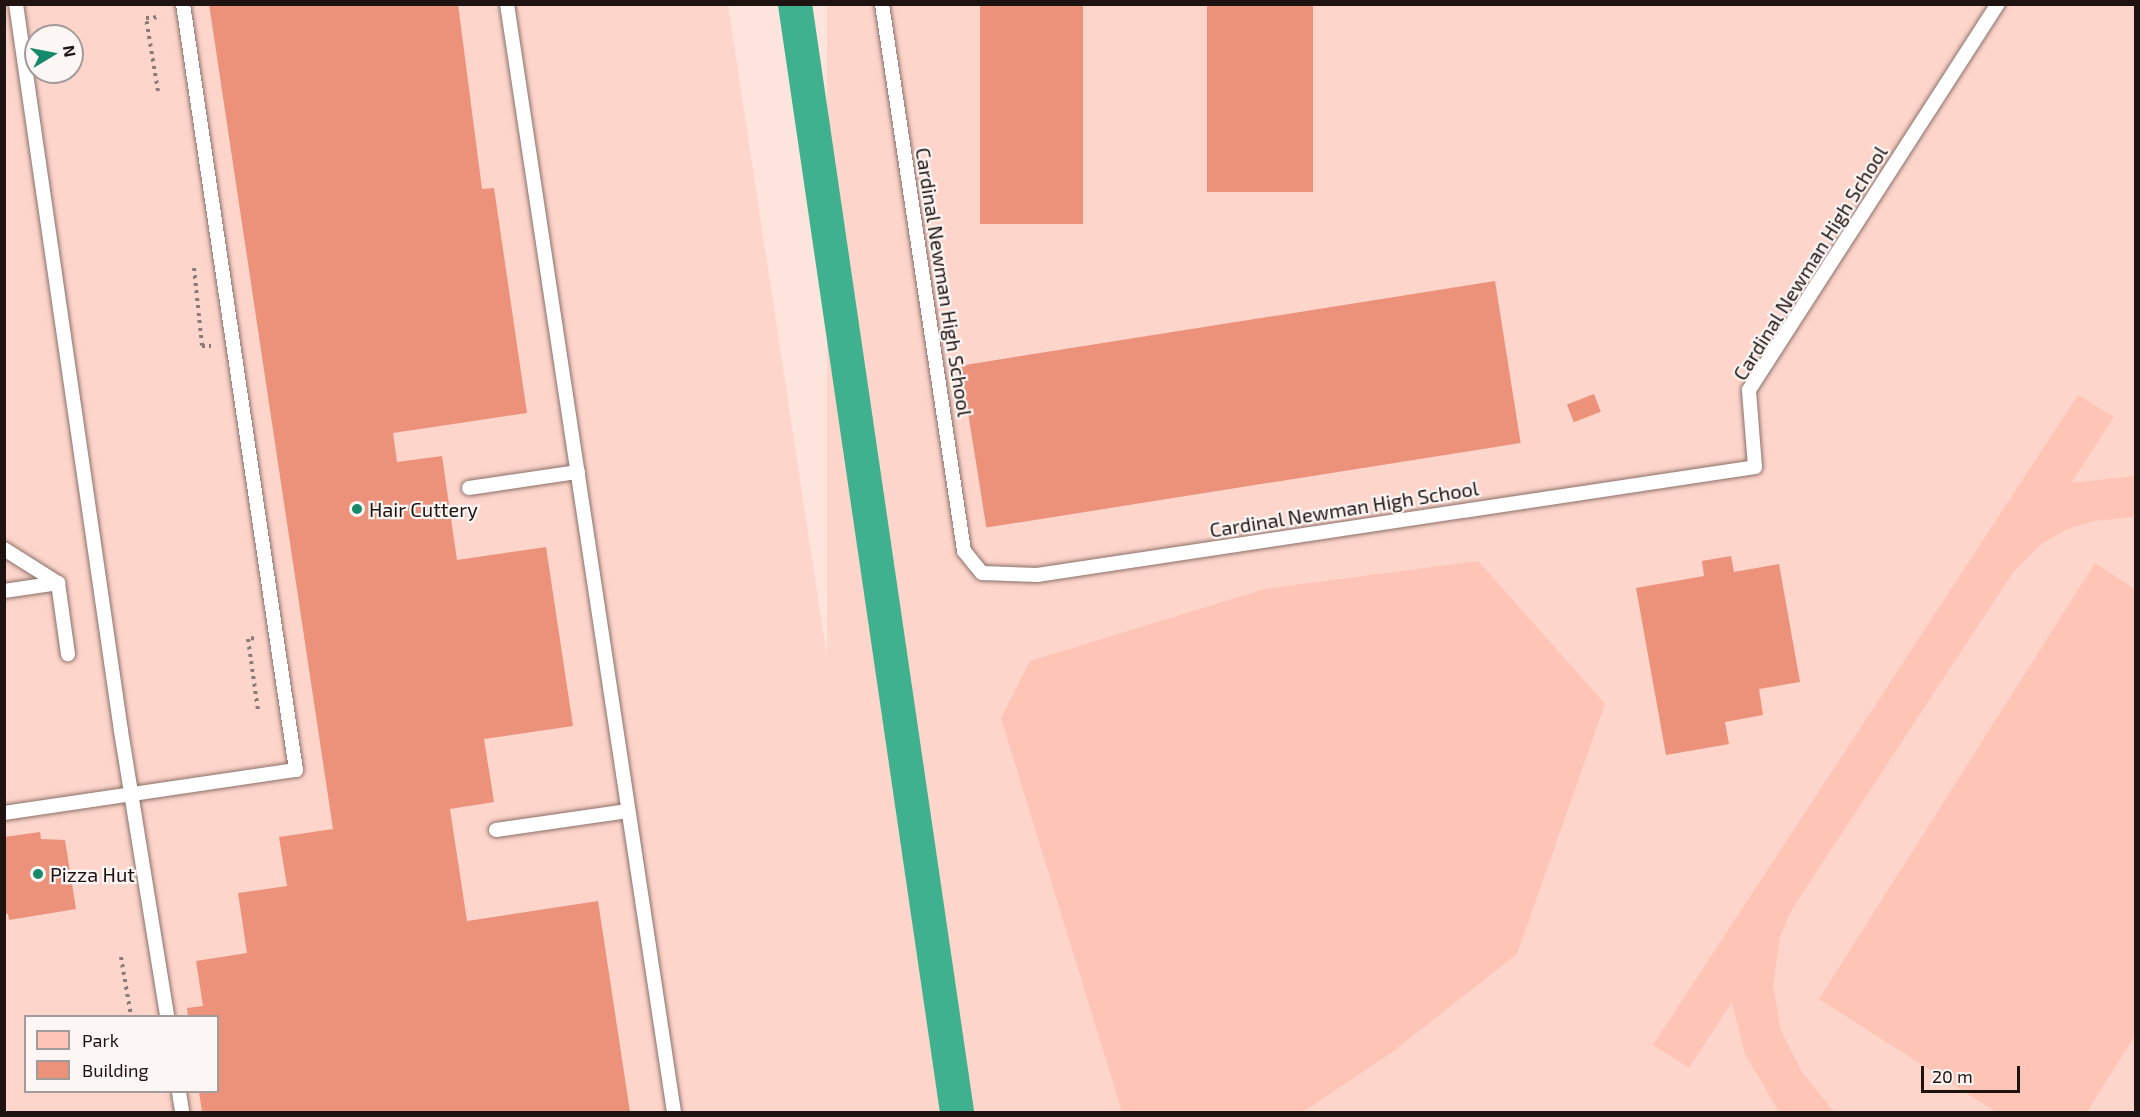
<!DOCTYPE html>
<style>
body{margin:0}
#map{position:relative;width:2140px;height:1117px;overflow:hidden;background:#fde4dd;font-family:"Exo 2",sans-serif}
div>[style]{position:absolute}
[style*='--x']{left:calc(var(--x)*1px);top:calc(var(--y)*1px);width:calc(var(--w)*1px);rotate:calc(var(--a)*1deg)}
.built>*{inset:0;background:#fdd5cb;transform-origin:0 0}
.green>*{inset:0;background:#fec5b7}
.canal>*{height:34px;margin:-17px;padding:0 17px;transform-origin:17px;border-radius:17px;background:#40b18e}
.building>*{inset:0;background:#ec927b;transform-origin:0 0}
.path>*{height:4px;margin-top:-2px;transform-origin:0;background:repeating-linear-gradient(90deg,#8c7a75 0 3px,transparent 0 7.5px)}
.roads{filter:drop-shadow(0 0 2px #8b7069) drop-shadow(0 0 2px #8b7069)}
.service>*{height:14px;margin:-7px;padding:0 7px;transform-origin:7px;border-radius:7px;background:#fff}
.dots>*{width:16px;height:16px;translate:-50% -50%;box-sizing:border-box;border:3px solid #fcf6f4;border-radius:50%}
span{translate:-50% -50%;white-space:nowrap;text-align:center;line-height:1.15;-webkit-text-stroke:4.5px #fcf6f4;paint-order:stroke}
.street-label{font-size:20px;color:#1e1310}
.poi-label{font-size:20px;color:#1e1310}
.left{translate:0 -50%;text-align:left}
.frame{position:absolute;inset:0;border:6px solid #1e1310;pointer-events:none}
.legend{position:absolute;left:24px;top:1015px;width:195px;height:78px;box-sizing:border-box;background:#fcf6f4;border:2px solid #a39b99;margin:0;padding:8px 10px;list-style:none;font-size:18px;color:#1e1310}
.legend li{display:flex;align-items:center;gap:12px;height:30px}
.legend b{width:30px;border:2px solid #a39b99}
.north{position:absolute;left:24px;top:24px;width:60px;height:60px;box-sizing:border-box;background:#fcf6f4;border:2px solid #a39b99;border-radius:50%;rotate:80deg;font-size:16px;font-weight:700;line-height:24px;text-align:center;color:#1e1310}
.north::after{content:'';display:block;margin:auto;width:21px;height:27px;background:#15896a;clip-path:polygon(50% 0,100% 100%,50% 72%,0 100%)}
.scale{position:absolute;left:1921px;top:1066px;width:99px;height:27px;box-sizing:border-box;border:3px solid #1e1310;border-top:0;padding-left:8px;font-size:18px;line-height:21px;white-space:nowrap;color:#1e1310;-webkit-text-stroke:4px #fcf6f4;paint-order:stroke}
</style>
<div id="map">
<div class="built">
<div style="clip-path:polygon(evenodd,5px 5px,728px 5px,896px 1112px,5px 1112px,5px 5px,36px 36px,72px 36px,72px 72px,36px 72px,36px 36px,5px 5px,26px 1016px,218px 1016px,218px 1092px,26px 1092px,26px 1016px)"></div>
<div style="left:827px;top:5px;width:1308px;height:1119px"></div>
</div>
<div class="green">
<div style="clip-path:polygon(2078px 395px,2114px 417px,2071px 483px,2135px 476px,2135px 517px,2094px 521px,2065px 530px,2040px 545px,2014px 571px,1792px 909px,1780px 936px,1773px 986px,1781px 1031px,1802px 1072px,1834px 1112px,1779px 1112px,1745px 1054px,1732px 1002px,1689px 1068px,1653px 1045px)"></div>
<div style="clip-path:polygon(1478px 561px,1605px 704px,1517px 954px,1391px 1053px,1303px 1112px,1122px 1112px,1001px 718px,1030px 661px,1265px 589px)"></div>
<div style="clip-path:polygon(2095px 563px,2135px 589px,2135px 1035px,2087px 1112px,1996px 1112px,1819px 999px)"></div>
</div>
<div class="canal">
<div style="--x:795;--y:4;--w:1120;--a:81.68"></div>
</div>
<div class="building">
<div style="clip-path:polygon(209px 4px,458px 4px,482px 189px,494px 188px,527px 413px,393px 433px,397px 462px,442px 456px,457px 560px,546px 547px,573px 726px,484px 739px,494px 802px,450px 809px,467px 921px,598px 901px,630px 1112px,202px 1112px,199px 1092px,218px 1092px,218px 1016px,188px 1016px,187px 1008px,203px 1006px,196px 961px,247px 953px,238px 893px,287px 886px,279px 837px,333px 829px)"></div>
<div style="left:980px;top:4px;width:103px;height:220px"></div>
<div style="left:1207px;top:4px;width:106px;height:188px"></div>
<div style="left:1495px;top:281px;width:164px;height:541px;rotate:81deg"></div>
<div style="left:1594px;top:394px;width:19px;height:29px;rotate:69deg"></div>
<div style="clip-path:polygon(1731px 556px,1734px 572px,1779px 564px,1800px 682px,1759px 689px,1763px 715px,1725px 722px,1729px 744px,1666px 755px,1636px 588px,1704px 576px,1702px 561px)"></div>
<div style="clip-path:polygon(40px 832px,41px 839px,65px 840px,76px 909px,9px 920px,8px 914px,4px 914px,4px 837px)"></div>
</div>
<div class="path">
<div style="--x:158;--y:91;--w:74;--a:-99.3"></div>
<div style="--x:146;--y:18;--w:15;--a:-4"></div>
<div style="--x:194;--y:268;--w:78;--a:84.1"></div>
<div style="--x:202;--y:346;--w:9;--a:0"></div>
<div style="--x:254;--y:638;--w:6;--a:171"></div>
<div style="--x:248;--y:639;--w:72;--a:82"></div>
<div style="--x:121;--y:957;--w:60;--a:80.4"></div>
</div>
<div class="roads">
<div class="service">
<div style="--x:16;--y:4;--w:735;--a:81.78"></div>
<div style="--x:121;--y:731;--w:289;--a:80.8"></div>
<div style="--x:507;--y:4;--w:1121;--a:81.43"></div>
<div style="--x:882;--y:4;--w:553;--a:81.47"></div>
<div style="--x:964;--y:551;--w:28;--a:51"></div>
<div style="--x:982;--y:573;--w:55;--a:2.1"></div>
<div style="--x:1037;--y:575;--w:726;--a:-8.55"></div>
<div style="--x:1755;--y:467;--w:77;--a:-94.5"></div>
<div style="--x:1749;--y:390;--w:459;--a:-57.2"></div>
<div style="--x:469;--y:488;--w:110;--a:-8.4"></div>
<div style="--x:4;--y:549;--w:64;--a:32.2"></div>
<div style="--x:58;--y:583;--w:72;--a:82"></div>
<div style="--x:4;--y:591;--w:55;--a:-8.4"></div>
<div style="--x:4;--y:813;--w:295;--a:-8.4"></div>
<div style="--x:296;--y:770;--w:774;--a:-98.39"></div>
<div style="--x:496;--y:830;--w:133;--a:-8.2"></div>
<div style="--x:179;--y:1092;--w:20;--a:81"></div>
</div>
</div>
<div class="dots">
<div style="left:357px;top:509px;background:#15896a"></div>
<div style="left:38px;top:874px;background:#15896a"></div>
</div>
<div class="street-label">
<span style="left:1810px;top:263px;rotate:-58deg">Cardinal Newman High School</span>
<span style="left:944px;top:282px;rotate:81deg">Cardinal Newman High School</span>
<span style="left:1344px;top:509px;rotate:-9deg">Cardinal Newman High School</span>
</div>
<div class="poi-label">
<span class="left" style="left:369px;top:509px">Hair Cuttery</span>
<span class="left" style="left:50px;top:874px">Pizza Hut</span>
</div>
<div class="frame"></div>
<ul class="legend">
<li><b style="height:16px;background:#fec5b7"></b>Park</li>
<li><b style="height:16px;background:#ec927b"></b>Building</li>
</ul>
<div class="north">N</div>
<div class="scale">20 m</div>
</div>
